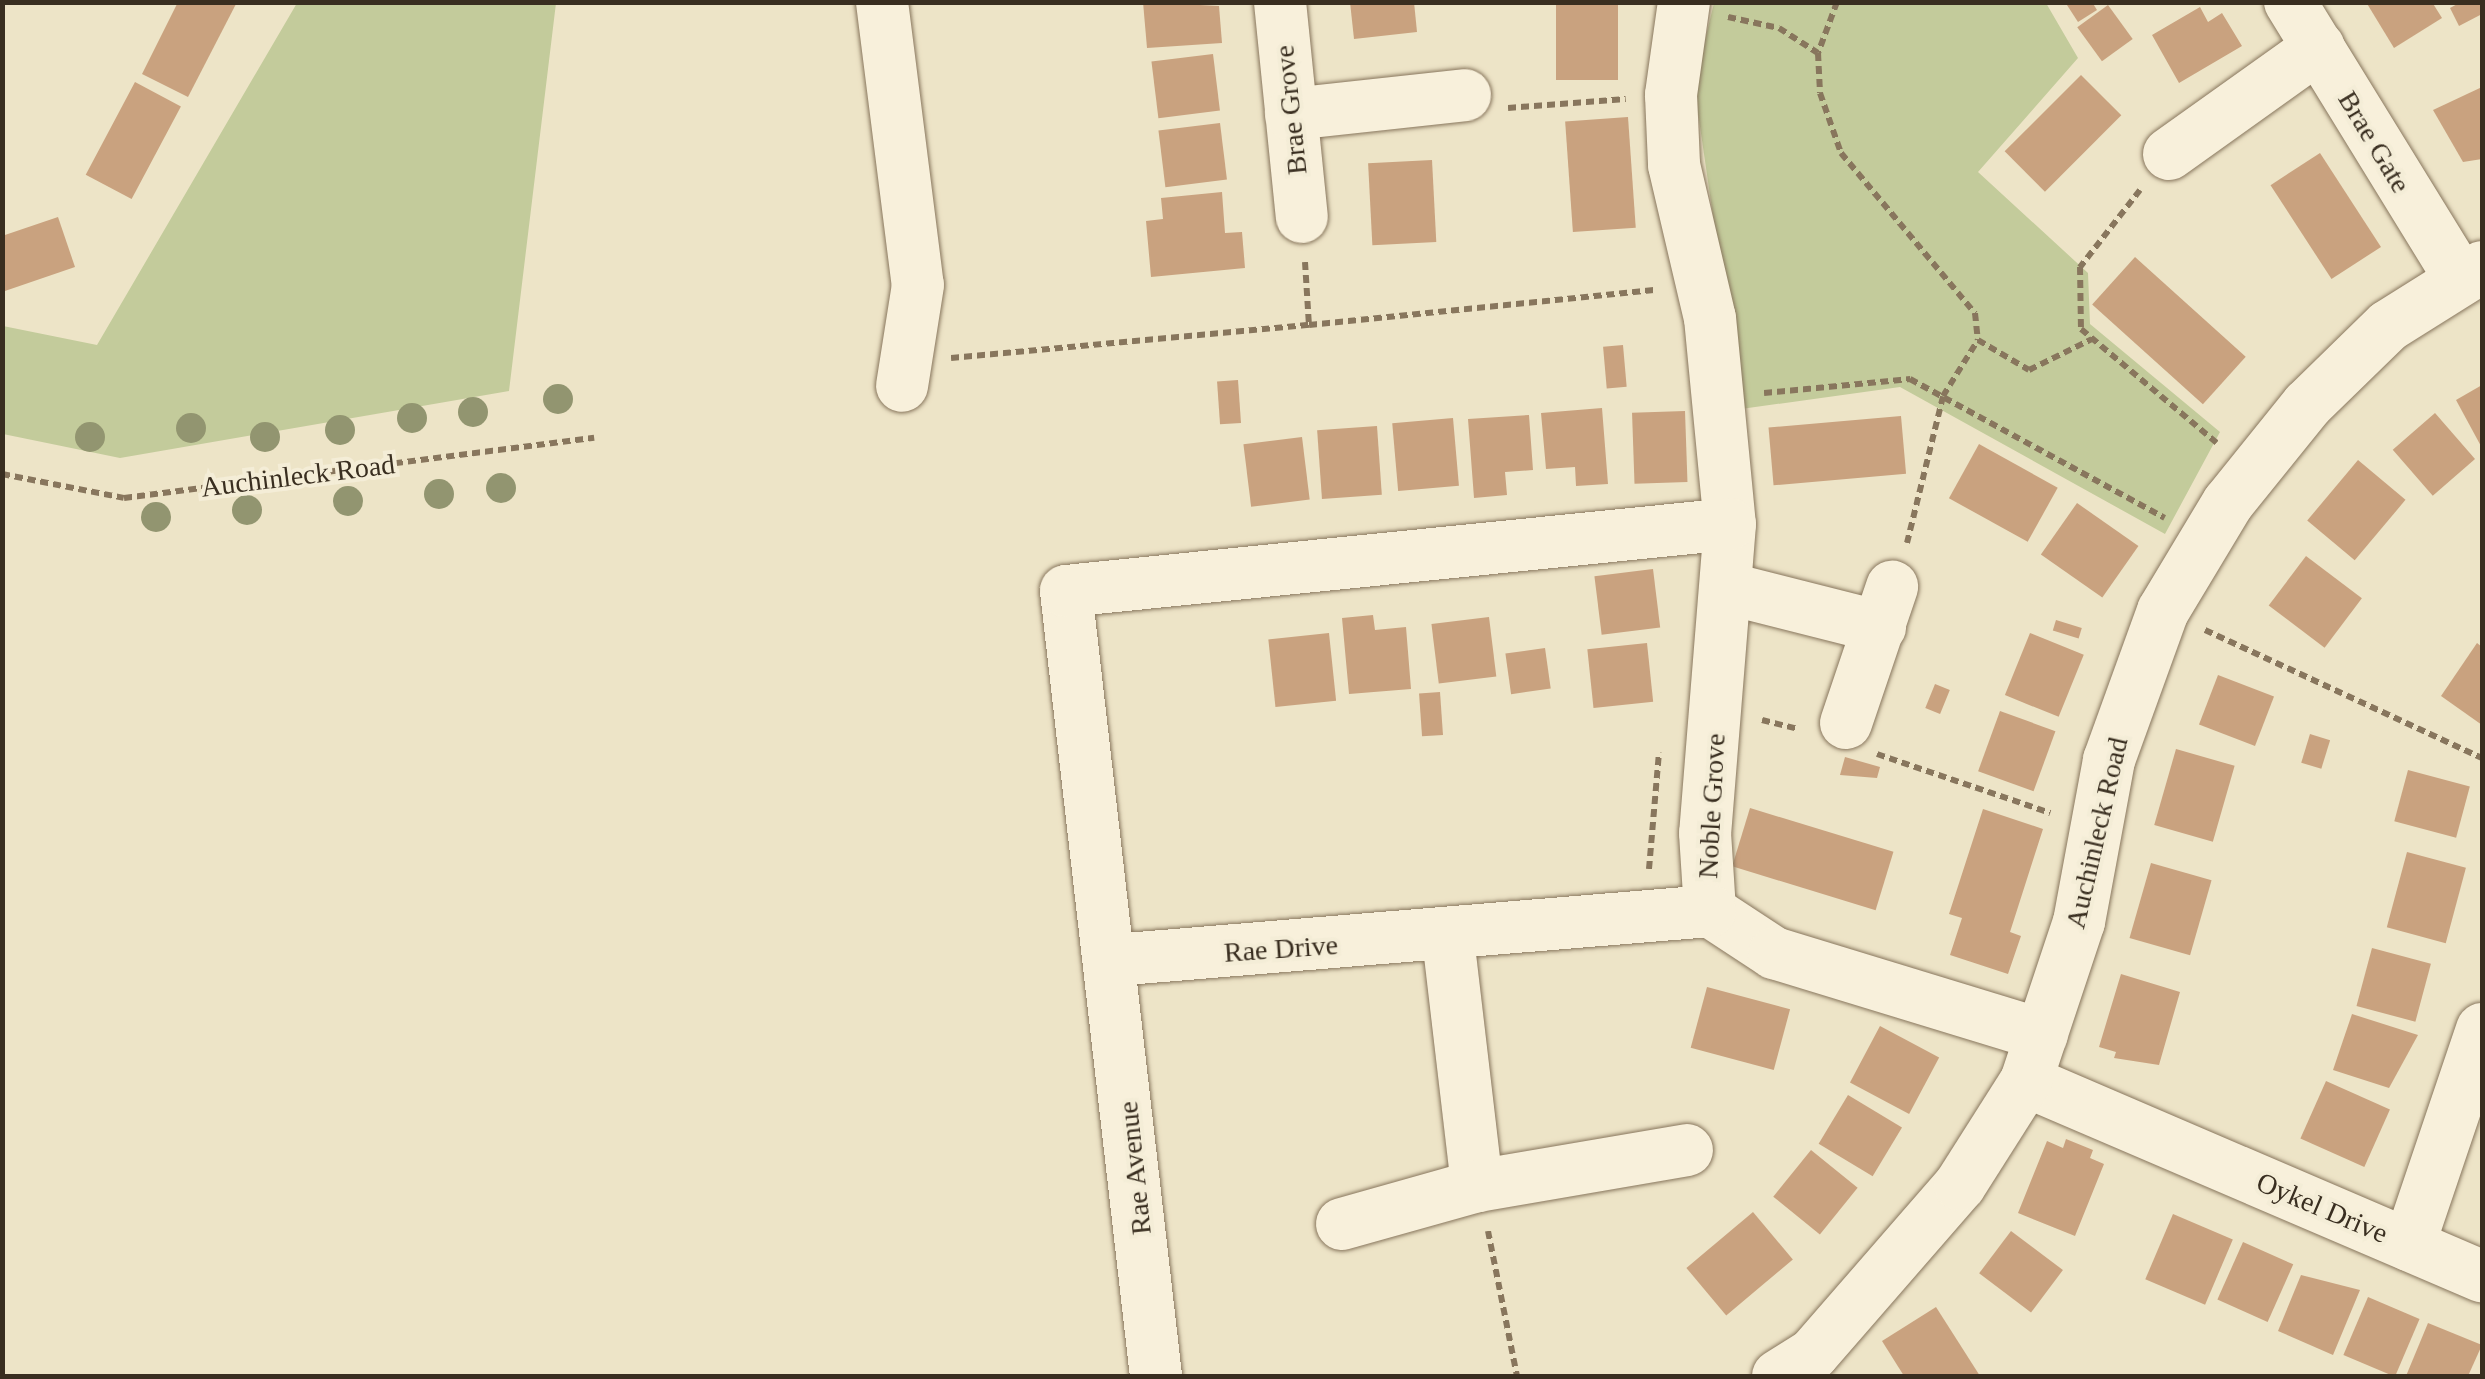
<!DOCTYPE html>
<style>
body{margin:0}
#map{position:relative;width:2485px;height:1379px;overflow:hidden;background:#ede4c7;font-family:"Times New Roman",serif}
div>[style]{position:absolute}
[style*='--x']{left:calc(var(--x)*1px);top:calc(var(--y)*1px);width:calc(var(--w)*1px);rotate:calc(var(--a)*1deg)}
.green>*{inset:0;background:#c3cb9b}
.building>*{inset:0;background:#c9a27f;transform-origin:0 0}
.path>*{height:6px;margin-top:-3px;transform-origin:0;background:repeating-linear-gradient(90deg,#88765d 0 8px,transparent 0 13px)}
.roads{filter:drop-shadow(0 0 2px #88765d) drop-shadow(0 0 2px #88765d)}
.minor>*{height:52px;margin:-26px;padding:0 26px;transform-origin:26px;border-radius:26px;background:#f8f0db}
.trees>*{width:30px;height:30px;margin:-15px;border-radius:50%;background:#929570}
span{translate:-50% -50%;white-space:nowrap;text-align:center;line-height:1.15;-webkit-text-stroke:8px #f4edd7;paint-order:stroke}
.street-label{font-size:28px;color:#392e20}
.frame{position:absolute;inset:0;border:5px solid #392e20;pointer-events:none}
</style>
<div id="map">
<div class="green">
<div style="clip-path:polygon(297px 3px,556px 3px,509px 391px,120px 458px,3px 434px,3px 326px,97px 345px)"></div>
<div style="clip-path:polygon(1714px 3px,2046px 3px,2078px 58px,1978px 172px,2088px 273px,2090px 324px,2220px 432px,2165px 534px,1900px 387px,1741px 409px,1694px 85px)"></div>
</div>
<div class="building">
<div style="clip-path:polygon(178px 2px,236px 4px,188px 97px,142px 74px)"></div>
<div style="clip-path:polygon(1143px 2px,1219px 6px,1222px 43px,1147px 48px)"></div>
<div style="clip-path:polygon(1350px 2px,1414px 2px,1417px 32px,1354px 39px)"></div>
<div style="left:1556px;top:2px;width:62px;height:78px"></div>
<div style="clip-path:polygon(2065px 2px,2092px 2px,2097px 10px,2078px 22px)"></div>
<div style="clip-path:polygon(2366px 2px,2432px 2px,2442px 18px,2394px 48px)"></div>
<div style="clip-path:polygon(2461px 2px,2482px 2px,2482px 14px,2459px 26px,2450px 8px)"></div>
<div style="left:2108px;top:5px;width:42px;height:38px;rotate:54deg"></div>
<div style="clip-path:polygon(2200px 7px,2208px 22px,2222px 13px,2242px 46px,2179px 83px,2152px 35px)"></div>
<div style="left:1213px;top:54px;width:57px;height:62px;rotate:83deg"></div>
<div style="left:2081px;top:75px;width:57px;height:108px;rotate:45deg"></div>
<div style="left:135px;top:82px;width:52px;height:105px;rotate:28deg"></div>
<div style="clip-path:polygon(2482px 87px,2482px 159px,2463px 162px,2433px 110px)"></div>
<div style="left:1628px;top:117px;width:111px;height:63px;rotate:86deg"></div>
<div style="left:1220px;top:123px;width:57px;height:62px;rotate:83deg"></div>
<div style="left:2320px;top:153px;width:112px;height:59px;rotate:57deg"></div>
<div style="left:1432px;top:160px;width:82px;height:64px;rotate:87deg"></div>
<div style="clip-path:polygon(1222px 192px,1225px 233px,1242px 232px,1245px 268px,1151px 277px,1146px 221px,1163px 219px,1161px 198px)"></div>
<div style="clip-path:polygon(58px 217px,75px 267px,2px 292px,2px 236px)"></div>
<div style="left:2135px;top:257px;width:149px;height:64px;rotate:42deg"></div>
<div style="left:1623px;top:345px;width:42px;height:20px;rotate:85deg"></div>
<div style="left:1238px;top:380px;width:43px;height:21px;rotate:86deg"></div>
<div style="clip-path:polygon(2482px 385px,2482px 448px,2456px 400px)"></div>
<div style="clip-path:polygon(1602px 408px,1608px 484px,1576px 486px,1575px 467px,1546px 469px,1541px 413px)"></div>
<div style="left:1685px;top:411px;width:71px;height:53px;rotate:88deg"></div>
<div style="left:2435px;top:413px;width:61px;height:56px;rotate:49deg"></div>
<div style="clip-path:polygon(1529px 415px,1533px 470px,1505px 472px,1507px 495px,1474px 498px,1468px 419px)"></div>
<div style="left:1901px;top:416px;width:58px;height:133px;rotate:85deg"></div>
<div style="left:1453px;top:418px;width:68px;height:61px;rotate:85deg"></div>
<div style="left:1377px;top:426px;width:69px;height:60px;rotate:86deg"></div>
<div style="left:1302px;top:437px;width:63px;height:59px;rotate:83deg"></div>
<div style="left:1979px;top:444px;width:90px;height:62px;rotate:29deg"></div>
<div style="left:2358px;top:460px;width:62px;height:79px;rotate:40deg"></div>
<div style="left:2077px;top:503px;width:75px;height:63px;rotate:35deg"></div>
<div style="left:2306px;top:556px;width:70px;height:62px;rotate:37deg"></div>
<div style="left:1653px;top:569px;width:59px;height:59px;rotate:83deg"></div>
<div style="clip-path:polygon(1373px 615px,1375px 630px,1406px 627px,1411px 689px,1349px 694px,1342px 618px)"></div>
<div style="left:1489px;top:617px;width:60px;height:58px;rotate:83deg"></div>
<div style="left:2056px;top:620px;width:27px;height:11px;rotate:17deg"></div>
<div style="left:1329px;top:633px;width:68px;height:61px;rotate:84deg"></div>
<div style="left:2030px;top:633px;width:58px;height:67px;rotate:22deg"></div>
<div style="left:1647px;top:643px;width:59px;height:60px;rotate:84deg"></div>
<div style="clip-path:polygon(2477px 643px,2482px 647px,2482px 725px,2441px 696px)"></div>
<div style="left:1545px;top:648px;width:41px;height:40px;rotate:82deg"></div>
<div style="left:2218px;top:675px;width:60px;height:53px;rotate:21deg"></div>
<div style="left:1935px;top:684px;width:16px;height:26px;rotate:22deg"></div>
<div style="left:1440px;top:692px;width:43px;height:21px;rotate:86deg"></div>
<div style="left:2000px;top:711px;width:59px;height:64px;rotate:20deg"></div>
<div style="left:2310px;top:734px;width:21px;height:30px;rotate:17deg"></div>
<div style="left:2176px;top:749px;width:61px;height:79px;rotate:16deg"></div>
<div style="clip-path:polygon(1845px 757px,1880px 767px,1877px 778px,1840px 775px)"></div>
<div style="left:2408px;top:770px;width:64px;height:53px;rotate:15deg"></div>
<div style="left:1750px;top:808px;width:150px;height:61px;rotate:17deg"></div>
<div style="clip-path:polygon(1983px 809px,2043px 829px,2010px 932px,2021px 936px,2008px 974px,1950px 955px,1962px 918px,1949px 914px)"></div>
<div style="left:2407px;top:852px;width:61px;height:78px;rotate:15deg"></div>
<div style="left:2151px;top:863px;width:63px;height:78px;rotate:16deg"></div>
<div style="left:2372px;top:948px;width:61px;height:60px;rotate:15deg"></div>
<div style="clip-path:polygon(2121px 974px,2180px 992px,2159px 1065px,2114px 1058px,2116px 1052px,2099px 1047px)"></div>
<div style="left:1707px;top:987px;width:86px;height:63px;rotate:15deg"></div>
<div style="clip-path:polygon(2352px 1014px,2418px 1035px,2389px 1088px,2333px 1070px)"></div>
<div style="left:1880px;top:1026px;width:67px;height:64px;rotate:28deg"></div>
<div style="left:2326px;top:1081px;width:70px;height:63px;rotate:24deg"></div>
<div style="left:1848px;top:1095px;width:63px;height:57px;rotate:31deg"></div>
<div style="clip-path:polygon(2066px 1139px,2093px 1150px,2090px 1158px,2104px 1164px,2075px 1236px,2018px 1213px,2047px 1141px,2063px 1148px)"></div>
<div style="left:1811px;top:1150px;width:60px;height:60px;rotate:39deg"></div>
<div style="left:1753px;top:1212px;width:62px;height:87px;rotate:50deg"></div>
<div style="left:2173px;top:1214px;width:65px;height:71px;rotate:23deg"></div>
<div style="left:2011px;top:1231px;width:65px;height:53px;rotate:37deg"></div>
<div style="left:2243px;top:1242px;width:55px;height:63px;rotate:24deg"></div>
<div style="clip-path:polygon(2301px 1275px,2360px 1290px,2333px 1355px,2278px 1331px)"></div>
<div style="left:2368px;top:1297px;width:56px;height:63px;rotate:23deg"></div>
<div style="clip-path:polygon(1936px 1307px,1980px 1376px,1904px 1376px,1882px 1341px)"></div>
<div style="clip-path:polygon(2428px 1323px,2482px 1345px,2468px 1376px,2406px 1376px)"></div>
</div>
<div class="path">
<div style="--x:1837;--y:2;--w:54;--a:110.4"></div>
<div style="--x:1818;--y:53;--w:40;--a:87.1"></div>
<div style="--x:1820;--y:93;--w:64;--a:70.7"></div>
<div style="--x:1841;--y:153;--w:209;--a:50.1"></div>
<div style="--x:1975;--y:313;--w:27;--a:84"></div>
<div style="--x:1728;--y:17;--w:52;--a:12.2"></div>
<div style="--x:1779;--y:28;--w:46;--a:32.7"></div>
<div style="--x:1508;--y:108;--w:118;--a:-4.4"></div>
<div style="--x:2140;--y:190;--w:98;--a:127.9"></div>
<div style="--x:2080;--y:267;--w:62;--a:89.1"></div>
<div style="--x:2081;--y:329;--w:177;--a:40"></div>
<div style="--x:1305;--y:262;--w:63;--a:86.4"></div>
<div style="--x:1309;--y:325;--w:349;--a:-5.8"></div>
<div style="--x:951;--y:358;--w:360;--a:-5.3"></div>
<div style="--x:1764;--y:393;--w:147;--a:-5.5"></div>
<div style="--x:1910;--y:379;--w:290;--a:28.6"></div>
<div style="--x:2;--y:474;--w:124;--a:11.1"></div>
<div style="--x:124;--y:498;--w:474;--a:-7.3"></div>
<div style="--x:1907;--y:543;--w:151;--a:-76.2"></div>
<div style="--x:1943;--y:396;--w:66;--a:-58"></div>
<div style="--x:1978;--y:340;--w:59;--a:30.5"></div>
<div style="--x:2029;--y:370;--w:70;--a:-26.2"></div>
<div style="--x:2205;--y:630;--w:305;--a:24.8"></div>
<div style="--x:1762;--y:720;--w:38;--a:14"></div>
<div style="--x:1877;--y:754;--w:183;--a:18.8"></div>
<div style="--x:1649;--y:869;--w:117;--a:-85.1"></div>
<div style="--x:1488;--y:1231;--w:148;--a:78.7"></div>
</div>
<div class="roads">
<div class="minor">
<div style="--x:882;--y:2;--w:285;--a:82.8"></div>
<div style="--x:918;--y:285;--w:102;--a:99"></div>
<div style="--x:1280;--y:2;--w:216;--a:84.2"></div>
<div style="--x:1684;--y:2;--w:94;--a:98"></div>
<div style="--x:1671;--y:95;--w:70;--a:87.5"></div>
<div style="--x:1674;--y:165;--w:157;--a:76.8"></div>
<div style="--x:1710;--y:318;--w:207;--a:84.5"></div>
<div style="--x:1730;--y:524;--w:310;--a:94.6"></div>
<div style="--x:1705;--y:833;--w:78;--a:86.3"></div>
<div style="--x:1710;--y:911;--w:77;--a:33.3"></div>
<div style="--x:1774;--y:953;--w:280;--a:17"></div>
<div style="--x:2290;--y:2;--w:326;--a:58.4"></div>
<div style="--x:1291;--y:114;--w:175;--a:-6.2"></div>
<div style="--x:2169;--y:154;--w:184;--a:-35.5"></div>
<div style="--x:1726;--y:588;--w:159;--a:14.2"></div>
<div style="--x:1846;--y:723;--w:144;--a:-71.3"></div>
<div style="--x:1448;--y:938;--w:250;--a:83.3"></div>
<div style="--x:1114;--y:960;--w:598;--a:-4.7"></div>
<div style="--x:2026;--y:1081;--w:496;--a:23.2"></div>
<div style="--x:1342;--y:1224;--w:140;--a:-15.7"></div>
<div style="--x:1477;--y:1186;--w:213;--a:-9.7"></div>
<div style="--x:2409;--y:1245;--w:228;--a:-71.3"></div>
<div style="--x:1156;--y:1376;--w:790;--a:-96.54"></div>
<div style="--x:1066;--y:591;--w:667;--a:-5.76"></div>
<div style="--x:1778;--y:1376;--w:41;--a:-32.2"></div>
<div style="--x:1813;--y:1354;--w:224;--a:-49"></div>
<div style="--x:1960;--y:1185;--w:123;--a:-57.6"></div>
<div style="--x:2026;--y:1081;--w:168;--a:-71.6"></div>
<div style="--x:2079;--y:922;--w:165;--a:-79.5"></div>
<div style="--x:2109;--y:760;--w:158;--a:-70.1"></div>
<div style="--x:2163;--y:611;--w:126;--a:-59"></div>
<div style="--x:2228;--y:503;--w:126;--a:-51.1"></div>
<div style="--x:2307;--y:405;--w:113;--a:-44.3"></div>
<div style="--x:2388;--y:326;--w:111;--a:-32.1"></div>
</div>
</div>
<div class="trees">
<div style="left:558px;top:399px"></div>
<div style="left:473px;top:412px"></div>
<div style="left:412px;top:418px"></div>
<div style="left:191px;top:428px"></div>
<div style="left:340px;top:430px"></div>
<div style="left:90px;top:437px"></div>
<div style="left:265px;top:437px"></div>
<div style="left:501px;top:488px"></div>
<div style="left:439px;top:494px"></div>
<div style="left:348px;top:501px"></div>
<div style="left:247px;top:510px"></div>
<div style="left:156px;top:517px"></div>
</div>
<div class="street-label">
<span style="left:1291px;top:110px;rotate:-96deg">Brae Grove</span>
<span style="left:2374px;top:142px;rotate:59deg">Brae Gate</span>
<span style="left:298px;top:476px;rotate:-7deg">Auchinleck Road</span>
<span style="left:1712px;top:806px;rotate:-87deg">Noble Grove</span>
<span style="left:2097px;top:833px;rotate:-77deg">Auchinleck Road</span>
<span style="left:1281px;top:949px;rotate:-4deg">Rae Drive</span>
<span style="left:1135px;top:1168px;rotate:-96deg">Rae Avenue</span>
<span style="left:2322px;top:1208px;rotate:23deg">Oykel Drive</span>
</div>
<div class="frame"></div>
</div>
